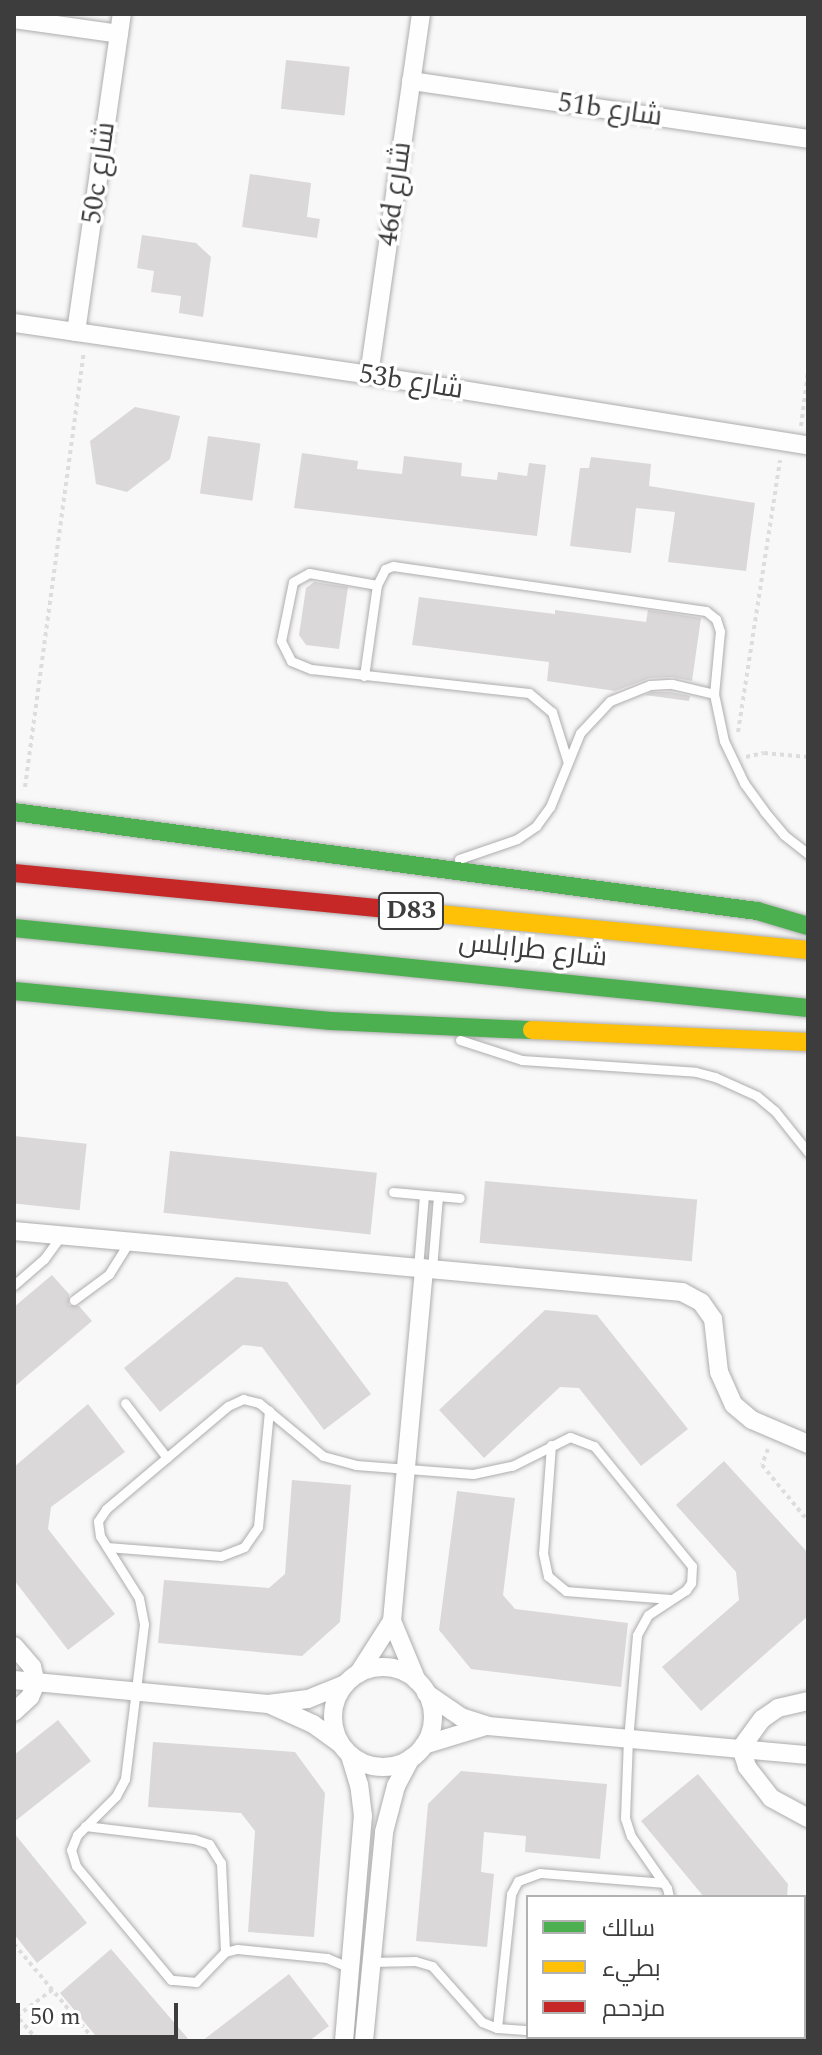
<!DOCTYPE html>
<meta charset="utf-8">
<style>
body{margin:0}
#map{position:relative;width:822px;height:2055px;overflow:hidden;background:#f9f8f9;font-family:Spectral,Cairo,serif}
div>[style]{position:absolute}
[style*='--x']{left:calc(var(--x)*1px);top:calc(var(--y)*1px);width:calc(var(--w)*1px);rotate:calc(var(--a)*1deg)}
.building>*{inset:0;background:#dad8d9;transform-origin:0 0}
.path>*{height:4px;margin-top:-2px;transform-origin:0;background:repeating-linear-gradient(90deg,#deddde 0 4px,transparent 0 8px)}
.roads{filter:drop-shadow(0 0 2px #aeadae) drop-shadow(0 0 2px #aeadae)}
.lane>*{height:9px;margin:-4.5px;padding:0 4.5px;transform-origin:4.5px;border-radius:4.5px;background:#fefefe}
.street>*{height:18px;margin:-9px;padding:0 9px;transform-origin:9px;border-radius:9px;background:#fefefe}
.street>.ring{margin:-9px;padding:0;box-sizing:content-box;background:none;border:18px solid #fefefe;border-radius:50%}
.fast>*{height:18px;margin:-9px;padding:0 9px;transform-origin:9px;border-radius:9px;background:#4caf50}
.slow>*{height:18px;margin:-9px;padding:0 9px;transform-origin:9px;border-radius:9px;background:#ffc107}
.jam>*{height:18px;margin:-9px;padding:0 9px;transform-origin:9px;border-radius:9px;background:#c62828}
span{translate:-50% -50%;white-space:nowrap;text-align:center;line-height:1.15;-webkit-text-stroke:7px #fff;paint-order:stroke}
.shield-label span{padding:2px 6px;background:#fff;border:2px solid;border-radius:6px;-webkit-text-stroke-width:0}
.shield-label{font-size:26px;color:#3d3d3e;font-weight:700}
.street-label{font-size:28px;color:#3d3d3e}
.frame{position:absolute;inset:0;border:16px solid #3d3d3e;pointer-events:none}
.legend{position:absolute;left:526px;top:1895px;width:280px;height:144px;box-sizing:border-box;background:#fff;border:2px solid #b1b1b2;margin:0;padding:10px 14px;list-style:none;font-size:24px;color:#3d3d3e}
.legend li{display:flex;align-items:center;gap:16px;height:40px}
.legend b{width:40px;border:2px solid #b1b1b2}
.scale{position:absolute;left:16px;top:2003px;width:162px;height:36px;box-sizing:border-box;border:4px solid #3d3d3e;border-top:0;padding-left:10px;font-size:24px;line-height:28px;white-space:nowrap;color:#3d3d3e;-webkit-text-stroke:6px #fff;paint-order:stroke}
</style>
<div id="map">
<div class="building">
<div style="left:286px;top:60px;width:64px;height:49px;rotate:6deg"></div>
<div style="clip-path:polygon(250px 174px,311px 183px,307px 217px,320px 219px,317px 238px,242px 227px)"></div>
<div style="clip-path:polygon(142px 235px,196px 243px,211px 257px,203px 317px,179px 313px,181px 296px,151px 292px,154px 271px,137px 268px)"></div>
<div style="clip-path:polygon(135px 407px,180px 416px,170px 459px,127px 492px,96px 484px,90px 441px)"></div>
<div style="left:208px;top:436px;width:53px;height:58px;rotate:8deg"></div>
<div style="clip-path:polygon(302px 453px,358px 461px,357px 469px,402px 474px,404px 456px,462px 463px,461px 476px,497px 480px,498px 472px,527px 476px,529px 463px,546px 465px,537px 536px,294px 508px)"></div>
<div style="clip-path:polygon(591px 457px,651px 464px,649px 486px,755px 503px,746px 571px,668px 562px,675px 512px,636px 508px,631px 553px,570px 546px,580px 468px,589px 468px)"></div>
<div style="clip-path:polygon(314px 582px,348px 587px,339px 649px,306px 645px,299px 635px,306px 588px)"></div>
<div style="clip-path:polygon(419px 597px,555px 614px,555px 610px,646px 622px,648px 610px,701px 618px,692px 681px,672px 677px,650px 678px,615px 691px,547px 681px,549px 662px,412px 645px)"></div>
<div style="clip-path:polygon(652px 692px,671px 692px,690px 696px,689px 701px,645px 695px)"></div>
<div style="left:14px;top:1136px;width:73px;height:67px;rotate:6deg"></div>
<div style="left:170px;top:1151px;width:208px;height:62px;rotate:6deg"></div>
<div style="left:485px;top:1181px;width:213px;height:62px;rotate:5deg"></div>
<div style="clip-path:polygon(52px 1275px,69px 1294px,69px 1305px,79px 1306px,92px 1321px,14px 1387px,14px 1307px)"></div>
<div style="clip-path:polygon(236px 1277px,287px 1282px,371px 1394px,324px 1430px,262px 1347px,243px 1345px,160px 1412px,124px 1368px)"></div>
<div style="clip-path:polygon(545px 1310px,597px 1315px,688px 1429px,641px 1466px,579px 1388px,560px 1387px,484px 1458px,439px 1410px)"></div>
<div style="clip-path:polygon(88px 1404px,125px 1452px,51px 1507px,48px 1529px,115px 1614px,68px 1650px,14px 1580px,14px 1467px)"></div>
<div style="clip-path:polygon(724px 1461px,808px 1553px,808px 1616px,701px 1711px,662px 1667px,739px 1600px,736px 1572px,676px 1505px)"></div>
<div style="clip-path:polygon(292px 1480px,351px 1485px,340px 1622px,302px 1656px,158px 1643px,164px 1580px,269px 1588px,285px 1574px)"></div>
<div style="clip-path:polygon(457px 1491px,515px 1498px,503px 1595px,515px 1609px,628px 1623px,621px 1687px,471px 1669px,439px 1630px)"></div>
<div style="clip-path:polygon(58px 1720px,91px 1761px,14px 1822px,14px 1755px)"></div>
<div style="clip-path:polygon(153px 1742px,295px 1752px,325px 1793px,314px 1937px,248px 1932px,255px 1831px,241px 1813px,148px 1807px)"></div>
<div style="clip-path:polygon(461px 1771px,607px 1784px,600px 1859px,525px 1852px,526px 1836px,484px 1832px,481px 1872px,494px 1874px,487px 1947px,416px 1941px,428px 1804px)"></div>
<div style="clip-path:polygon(698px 1774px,788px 1884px,787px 1897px,704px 1897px,641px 1821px)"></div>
<div style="clip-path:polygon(14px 1833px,87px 1923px,37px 1963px,14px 1934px)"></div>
<div style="clip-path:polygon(111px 1949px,190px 2041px,100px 2041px,60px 1993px)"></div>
<div style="clip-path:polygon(289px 1974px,329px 2026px,309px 2041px,202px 2041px)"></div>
</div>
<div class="path">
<div style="--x:801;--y:426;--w:55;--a:-82.7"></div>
<div style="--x:738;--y:732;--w:275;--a:-81.2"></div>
<div style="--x:746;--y:757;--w:18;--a:-13"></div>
<div style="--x:764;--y:753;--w:44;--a:5.2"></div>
<div style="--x:25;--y:787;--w:439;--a:-82.3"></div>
<div style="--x:768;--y:1449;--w:17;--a:111"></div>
<div style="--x:762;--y:1465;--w:72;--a:50.6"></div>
<div style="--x:14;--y:1944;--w:126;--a:50.1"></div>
<div style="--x:14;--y:2013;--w:37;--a:49"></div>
<div style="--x:17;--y:2016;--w:44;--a:-36.6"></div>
</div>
<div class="roads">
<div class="lane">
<div style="--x:377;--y:585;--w:69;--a:-170"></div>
<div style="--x:309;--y:573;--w:18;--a:151"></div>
<div style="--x:293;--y:582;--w:60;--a:101.5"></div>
<div style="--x:281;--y:641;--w:22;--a:63"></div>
<div style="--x:291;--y:661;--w:22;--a:22"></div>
<div style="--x:311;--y:669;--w:219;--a:6.3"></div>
<div style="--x:529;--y:693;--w:30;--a:40"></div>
<div style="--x:552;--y:712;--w:50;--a:72.6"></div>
<div style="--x:364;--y:676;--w:92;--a:-81.9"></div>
<div style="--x:377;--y:585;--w:18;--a:-63"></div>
<div style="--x:385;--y:569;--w:9;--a:-21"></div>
<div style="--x:393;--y:566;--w:316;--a:8.2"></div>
<div style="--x:706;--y:611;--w:13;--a:39"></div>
<div style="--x:716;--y:619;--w:13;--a:72"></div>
<div style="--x:720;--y:631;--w:63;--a:95.4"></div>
<div style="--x:714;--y:694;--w:48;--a:78"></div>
<div style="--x:724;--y:741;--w:47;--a:64.5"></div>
<div style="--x:744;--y:783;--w:34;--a:54"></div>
<div style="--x:764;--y:811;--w:31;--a:50"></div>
<div style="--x:784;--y:835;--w:31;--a:38"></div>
<div style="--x:459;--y:859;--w:61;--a:-19"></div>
<div style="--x:517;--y:839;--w:23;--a:-34"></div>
<div style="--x:536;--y:826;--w:24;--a:-54"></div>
<div style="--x:550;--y:807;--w:80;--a:-67.9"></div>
<div style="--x:580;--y:733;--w:44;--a:-46.8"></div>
<div style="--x:610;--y:701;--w:43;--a:-21.8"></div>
<div style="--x:650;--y:685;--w:22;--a:-3"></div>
<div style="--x:672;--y:684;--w:43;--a:13.4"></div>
<div style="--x:460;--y:1040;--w:65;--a:17.9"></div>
<div style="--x:522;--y:1060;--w:174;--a:3.9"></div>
<div style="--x:696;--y:1072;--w:20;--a:15"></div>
<div style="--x:715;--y:1077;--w:46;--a:24.3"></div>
<div style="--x:757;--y:1096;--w:23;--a:40"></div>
<div style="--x:775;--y:1111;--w:53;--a:51.2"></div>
<div style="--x:393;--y:1192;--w:67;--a:5.1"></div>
<div style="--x:418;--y:1268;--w:73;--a:-85.3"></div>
<div style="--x:432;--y:1269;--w:73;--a:-85.3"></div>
<div style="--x:14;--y:1285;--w:40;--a:-41"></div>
<div style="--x:44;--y:1259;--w:29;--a:-54"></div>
<div style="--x:74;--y:1300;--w:44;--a:-36.6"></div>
<div style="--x:109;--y:1274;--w:38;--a:-58"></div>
<div style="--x:125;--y:1403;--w:69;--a:52.6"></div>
<div style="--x:551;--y:1445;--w:108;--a:94.2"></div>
<div style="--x:543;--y:1553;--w:24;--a:78"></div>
<div style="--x:548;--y:1576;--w:23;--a:40"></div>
<div style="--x:566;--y:1591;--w:104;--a:4.4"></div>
<div style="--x:107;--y:1547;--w:114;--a:4.5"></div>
<div style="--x:221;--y:1556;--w:25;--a:-21"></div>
<div style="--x:244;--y:1547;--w:24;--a:-55"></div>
<div style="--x:258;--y:1527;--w:117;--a:-84.6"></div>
<div style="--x:85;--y:1826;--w:110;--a:6.8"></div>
<div style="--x:194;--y:1839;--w:16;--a:18"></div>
<div style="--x:209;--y:1844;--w:22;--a:58"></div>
<div style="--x:221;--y:1863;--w:89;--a:87.4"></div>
<div style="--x:371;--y:1962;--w:44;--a:-1.3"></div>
<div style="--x:415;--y:1961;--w:18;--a:16"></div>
<div style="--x:432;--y:1966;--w:75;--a:48.2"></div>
<div style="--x:482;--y:2022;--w:16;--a:22"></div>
<div style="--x:497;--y:2028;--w:31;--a:4"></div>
<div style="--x:348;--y:1967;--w:23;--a:-157"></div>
<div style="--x:327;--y:1958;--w:90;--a:-174.3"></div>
<div style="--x:237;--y:1949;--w:12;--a:166"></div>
<div style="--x:225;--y:1952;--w:42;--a:134"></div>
<div style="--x:196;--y:1982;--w:25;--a:-175"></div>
<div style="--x:171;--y:1980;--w:148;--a:-129.8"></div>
<div style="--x:76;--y:1866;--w:17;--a:-107"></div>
<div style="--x:71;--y:1850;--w:16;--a:-68"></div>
<div style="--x:77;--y:1835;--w:55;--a:-45"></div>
<div style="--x:116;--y:1796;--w:19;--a:-62"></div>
<div style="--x:125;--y:1779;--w:156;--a:-83"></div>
<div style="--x:144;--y:1624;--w:26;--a:-101"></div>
<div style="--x:139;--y:1598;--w:73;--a:-122.2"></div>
<div style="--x:100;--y:1536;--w:15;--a:-98"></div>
<div style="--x:98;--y:1521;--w:14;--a:-56"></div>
<div style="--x:106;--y:1509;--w:160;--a:-40.2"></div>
<div style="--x:228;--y:1406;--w:17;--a:-25"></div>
<div style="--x:243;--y:1399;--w:16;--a:14"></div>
<div style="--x:259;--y:1403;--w:83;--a:39.6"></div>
<div style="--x:323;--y:1456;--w:34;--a:15"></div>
<div style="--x:356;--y:1465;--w:117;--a:4.4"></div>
<div style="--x:473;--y:1474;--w:40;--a:-12"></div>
<div style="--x:512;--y:1466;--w:65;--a:-26.6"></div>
<div style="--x:570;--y:1437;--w:26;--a:21"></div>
<div style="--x:594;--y:1446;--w:155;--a:50.8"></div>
<div style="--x:692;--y:1566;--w:17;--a:93"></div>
<div style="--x:691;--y:1583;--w:9;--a:126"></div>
<div style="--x:686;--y:1590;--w:45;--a:146.7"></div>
<div style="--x:648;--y:1615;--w:23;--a:119"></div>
<div style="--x:637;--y:1635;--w:104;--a:94.9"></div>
<div style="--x:628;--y:1739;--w:79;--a:92.2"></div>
<div style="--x:625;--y:1818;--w:19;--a:72"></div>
<div style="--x:631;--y:1836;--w:63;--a:55.3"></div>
<div style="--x:667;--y:1888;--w:9;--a:77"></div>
<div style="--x:497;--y:2028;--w:135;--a:-84"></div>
<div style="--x:511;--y:1894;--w:15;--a:-62"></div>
<div style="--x:518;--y:1881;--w:23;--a:-20"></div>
<div style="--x:540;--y:1873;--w:124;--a:4.6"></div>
</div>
<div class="street">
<div style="--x:14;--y:19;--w:106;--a:8.1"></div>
<div style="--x:411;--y:81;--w:401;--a:8.3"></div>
<div style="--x:14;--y:323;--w:359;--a:8.3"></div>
<div style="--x:369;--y:375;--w:445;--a:9.1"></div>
<div style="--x:76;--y:332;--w:321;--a:-81.8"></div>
<div style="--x:369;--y:375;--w:365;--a:-81.8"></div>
<div style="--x:14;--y:1231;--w:671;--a:5.22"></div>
<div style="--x:682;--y:1292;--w:21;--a:28"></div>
<div style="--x:701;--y:1302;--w:21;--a:55"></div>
<div style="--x:713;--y:1319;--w:53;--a:83.5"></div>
<div style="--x:719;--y:1372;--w:36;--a:66"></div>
<div style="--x:734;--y:1405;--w:23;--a:40"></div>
<div style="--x:752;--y:1420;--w:61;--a:23.2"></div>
<div style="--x:392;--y:1621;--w:65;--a:67.4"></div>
<div style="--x:14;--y:1646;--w:28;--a:49"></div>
<div style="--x:32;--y:1667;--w:16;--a:76"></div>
<div style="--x:36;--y:1683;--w:15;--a:113"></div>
<div style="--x:30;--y:1697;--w:22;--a:137"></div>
<div class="ring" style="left:333px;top:1667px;width:82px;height:82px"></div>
<div style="--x:358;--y:1674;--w:63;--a:-57.3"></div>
<div style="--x:392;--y:1621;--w:354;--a:-84.8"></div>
<div style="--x:14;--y:1680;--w:255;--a:5.4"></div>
<div style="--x:268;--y:1704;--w:40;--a:-7.1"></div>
<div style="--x:308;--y:1699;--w:40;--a:-22"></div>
<div style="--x:426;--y:1693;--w:42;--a:34.4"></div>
<div style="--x:461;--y:1717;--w:28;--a:18"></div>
<div style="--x:488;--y:1726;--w:321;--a:5.2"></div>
<div style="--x:808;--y:1701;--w:31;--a:167"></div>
<div style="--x:778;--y:1708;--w:19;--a:145"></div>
<div style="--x:762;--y:1719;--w:36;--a:126"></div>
<div style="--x:741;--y:1748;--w:20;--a:72"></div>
<div style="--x:747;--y:1767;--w:39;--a:52"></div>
<div style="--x:771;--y:1798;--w:42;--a:28.4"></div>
<div style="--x:271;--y:1705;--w:46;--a:24.3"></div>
<div style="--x:313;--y:1724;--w:32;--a:36"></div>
<div style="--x:424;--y:1745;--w:65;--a:-17"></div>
<div style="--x:804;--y:1933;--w:8;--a:-60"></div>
<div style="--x:344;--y:2041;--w:226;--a:-85.2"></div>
<div style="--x:363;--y:1816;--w:31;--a:-97"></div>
<div style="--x:359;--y:1785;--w:31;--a:-107"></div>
<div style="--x:364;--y:2041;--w:210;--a:-84.5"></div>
<div style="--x:384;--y:1832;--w:48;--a:-75.4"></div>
<div style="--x:396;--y:1786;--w:32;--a:-62"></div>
<div style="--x:687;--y:2041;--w:6;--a:-39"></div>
</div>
<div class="fast">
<div style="--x:14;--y:812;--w:750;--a:7.59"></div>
<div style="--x:757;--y:911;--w:53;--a:16.4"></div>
<div style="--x:14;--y:928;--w:798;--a:5.75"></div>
<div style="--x:14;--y:991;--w:318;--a:5.4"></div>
<div style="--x:331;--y:1021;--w:201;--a:2.6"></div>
</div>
<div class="slow">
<div style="--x:379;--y:908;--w:431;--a:5.6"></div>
<div style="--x:532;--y:1030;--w:276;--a:2.5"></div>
</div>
<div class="jam">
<div style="--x:14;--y:873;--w:367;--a:5.5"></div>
</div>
</div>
<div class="shield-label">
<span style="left:411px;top:911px">D83</span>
</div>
<div class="street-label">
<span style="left:610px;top:110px;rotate:8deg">51b شارع</span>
<span style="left:99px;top:173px;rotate:-82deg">50c شارع</span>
<span style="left:395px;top:194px;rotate:-82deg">46d شارع</span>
<span style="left:411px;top:382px;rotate:9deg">53b شارع</span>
<span style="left:533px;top:950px;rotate:6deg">شارع طرابلس</span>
</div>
<div class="frame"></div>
<ul class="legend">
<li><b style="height:10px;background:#4caf50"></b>سالك</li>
<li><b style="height:10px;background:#ffc107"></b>بطيء</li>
<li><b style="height:10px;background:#c62828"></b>مزدحم</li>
</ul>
<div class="scale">50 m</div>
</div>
